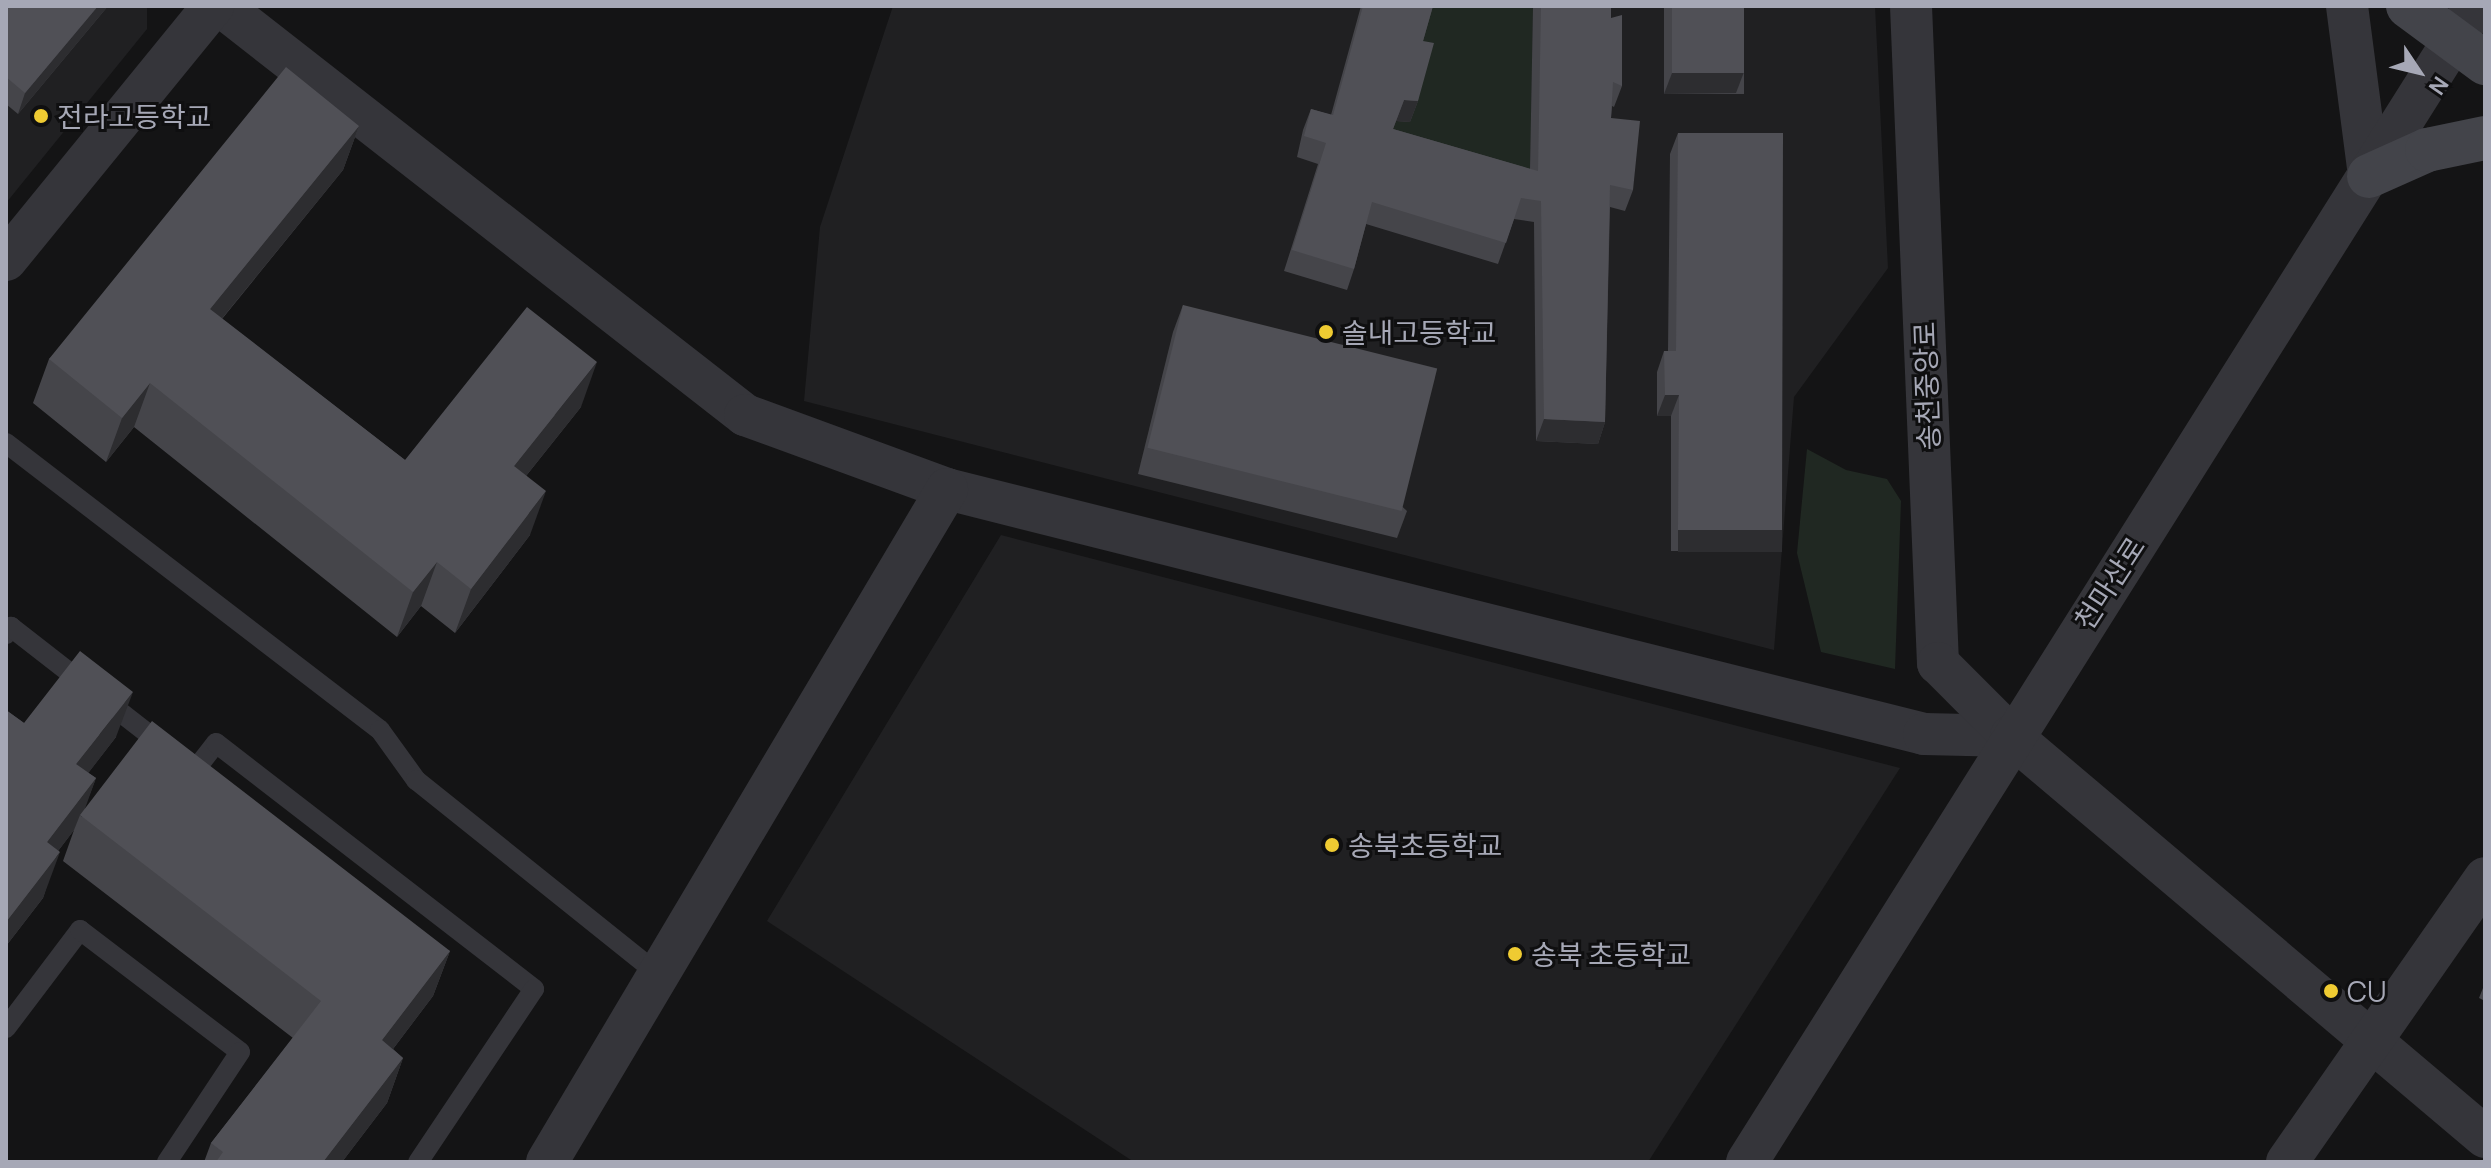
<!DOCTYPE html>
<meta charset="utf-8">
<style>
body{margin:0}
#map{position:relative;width:2491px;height:1168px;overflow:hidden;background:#141415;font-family:Manrope,"Noto Sans KR",sans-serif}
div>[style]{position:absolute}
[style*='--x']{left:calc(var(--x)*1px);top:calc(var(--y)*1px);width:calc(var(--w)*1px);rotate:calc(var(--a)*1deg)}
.built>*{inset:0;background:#202022}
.green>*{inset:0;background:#202822}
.lane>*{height:20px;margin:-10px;padding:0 10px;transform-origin:10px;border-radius:10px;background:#35353a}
.street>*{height:42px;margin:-21px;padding:0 21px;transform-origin:21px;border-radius:21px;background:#35353a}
.secondary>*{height:44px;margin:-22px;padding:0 22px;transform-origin:22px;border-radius:22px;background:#43444a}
.wall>*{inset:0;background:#45454a;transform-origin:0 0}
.shaded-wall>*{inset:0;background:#2d2d30;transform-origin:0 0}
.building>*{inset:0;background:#505056;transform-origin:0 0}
.dots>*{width:22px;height:22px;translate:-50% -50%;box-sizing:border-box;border:4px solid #0f0f10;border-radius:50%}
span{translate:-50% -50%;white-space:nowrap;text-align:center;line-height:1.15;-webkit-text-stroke:6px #0f0f10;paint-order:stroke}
.poi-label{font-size:28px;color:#a6a8b6}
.left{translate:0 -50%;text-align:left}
.street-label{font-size:28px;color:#a6a8b6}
.frame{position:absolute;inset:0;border:8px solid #a6a8b6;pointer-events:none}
.north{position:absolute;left:2379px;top:32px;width:80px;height:80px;-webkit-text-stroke:6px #0f0f10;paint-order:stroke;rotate:125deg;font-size:22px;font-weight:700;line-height:32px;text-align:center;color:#a6a8b6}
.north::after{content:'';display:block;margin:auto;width:28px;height:36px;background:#a6a8b6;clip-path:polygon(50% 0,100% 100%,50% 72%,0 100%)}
</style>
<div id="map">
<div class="built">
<div style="clip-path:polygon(6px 6px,147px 6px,147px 29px,6px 203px)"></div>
<div style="clip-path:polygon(893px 6px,1875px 6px,1888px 268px,1794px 397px,1774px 650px,804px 401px,820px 227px)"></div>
<div style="clip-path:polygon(1001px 535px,1900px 768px,1648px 1162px,1134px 1162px,767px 921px)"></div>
</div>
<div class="green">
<div style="clip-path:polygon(1431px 6px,1533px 6px,1530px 192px,1385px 150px,1396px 121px,1410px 122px,1415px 62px)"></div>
<div style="clip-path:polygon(1807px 449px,1846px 470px,1887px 479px,1901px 501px,1895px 669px,1821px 652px,1797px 553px)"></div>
</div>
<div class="lane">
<div style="--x:6;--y:443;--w:471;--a:37.5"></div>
<div style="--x:380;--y:730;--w:62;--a:54.2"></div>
<div style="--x:416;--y:780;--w:309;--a:38.7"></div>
<div style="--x:6;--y:634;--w:9;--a:-54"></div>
<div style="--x:11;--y:627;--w:233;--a:37.9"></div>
<div style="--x:195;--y:770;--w:34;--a:-52"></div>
<div style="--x:216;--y:743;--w:402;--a:37.7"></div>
<div style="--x:534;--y:989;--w:208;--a:123.8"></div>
<div style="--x:6;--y:1028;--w:123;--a:-52.9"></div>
<div style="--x:80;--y:930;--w:201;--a:37.3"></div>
<div style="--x:240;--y:1052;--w:132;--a:123.6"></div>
</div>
<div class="street">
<div style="--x:221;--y:6;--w:665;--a:37.97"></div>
<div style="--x:745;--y:415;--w:215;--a:20.1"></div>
<div style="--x:947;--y:489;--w:1007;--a:14.08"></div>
<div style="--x:1924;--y:734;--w:87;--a:1.3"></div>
<div style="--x:1911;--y:6;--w:658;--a:87.65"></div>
<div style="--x:1938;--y:663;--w:103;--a:45"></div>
<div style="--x:2011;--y:736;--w:621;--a:40.23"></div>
<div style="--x:2347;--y:6;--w:171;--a:82.6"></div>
<div style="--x:6;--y:260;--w:328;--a:-50.8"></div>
<div style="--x:547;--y:1162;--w:783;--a:-59.27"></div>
<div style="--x:1747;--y:1162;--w:1366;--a:-57.8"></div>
<div style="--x:2287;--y:1162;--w:346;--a:-55.1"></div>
</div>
<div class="secondary">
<div style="--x:2408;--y:6;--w:96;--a:36.5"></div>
<div style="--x:2369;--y:176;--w:64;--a:-24.1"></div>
<div style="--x:2427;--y:150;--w:59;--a:-11.7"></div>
</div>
<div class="wall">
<div style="clip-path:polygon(6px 6px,108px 6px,18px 114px,6px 104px)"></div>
<div style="clip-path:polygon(1361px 6px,1433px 6px,1423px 41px,1418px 101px,1410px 122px,1396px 121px,1393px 129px,1530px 169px,1533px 6px,1611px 6px,1611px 18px,1622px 86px,1614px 107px,1612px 106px,1611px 118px,1633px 190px,1625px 211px,1610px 207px,1605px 422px,1598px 444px,1536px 441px,1534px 222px,1514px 219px,1498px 264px,1366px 224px,1354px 269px,1347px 290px,1284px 271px,1318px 164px,1297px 157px,1303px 130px,1311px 109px,1331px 115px)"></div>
<div style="left:1664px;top:6px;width:80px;height:88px"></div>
<div style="clip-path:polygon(359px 126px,343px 170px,222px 319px,405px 460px,581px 407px,526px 476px,530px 535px,455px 633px,421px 606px,397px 637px,134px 427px,106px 462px,33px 403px,49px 359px)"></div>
<div style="clip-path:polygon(1678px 133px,1782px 530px,1774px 551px,1671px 551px,1671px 416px,1657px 416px,1657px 372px,1664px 351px,1668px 351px,1670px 154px)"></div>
<div style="clip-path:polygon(1183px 305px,1407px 511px,1397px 538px,1138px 474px,1173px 332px)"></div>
<div style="clip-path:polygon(6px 710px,24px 723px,116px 737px,88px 773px,96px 778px,84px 809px,450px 951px,433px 996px,393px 1049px,403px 1058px,387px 1103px,342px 1162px,204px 1162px,211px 1143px,293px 1038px,63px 861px,74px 830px,58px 851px,43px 898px,6px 946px)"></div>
<div style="clip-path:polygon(2485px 983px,2485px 1001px,2479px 998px)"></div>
</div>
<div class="shaded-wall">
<div style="clip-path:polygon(98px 6px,108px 6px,18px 114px,25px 93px)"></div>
<div style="clip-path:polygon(1744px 72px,1736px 93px,1664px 94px,1672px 73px)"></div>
<div style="clip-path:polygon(1404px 100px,1418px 101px,1410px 122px,1396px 121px)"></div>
<div style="clip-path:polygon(359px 126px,343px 170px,193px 354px,210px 309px)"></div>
<div style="clip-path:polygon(597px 362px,581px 407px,498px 511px,514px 466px)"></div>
<div style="clip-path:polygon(150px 383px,134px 427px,106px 462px,122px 418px)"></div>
<div style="clip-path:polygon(1665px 395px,1679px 395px,1671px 416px,1657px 416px)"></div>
<div style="clip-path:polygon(1544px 419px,1605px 422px,1598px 444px,1536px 441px)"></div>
<div style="clip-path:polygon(546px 491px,530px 535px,455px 633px,471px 589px)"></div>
<div style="left:1678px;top:530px;width:104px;height:22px"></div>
<div style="clip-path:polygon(437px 562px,421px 606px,397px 637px,413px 592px)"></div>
<div style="clip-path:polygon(133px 692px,116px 737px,60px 810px,76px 764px)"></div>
<div style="clip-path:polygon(96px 778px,82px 817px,80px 815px,74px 830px,30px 888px,47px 842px)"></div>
<div style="clip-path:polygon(60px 852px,43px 898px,6px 946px,6px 922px)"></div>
<div style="clip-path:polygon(450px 951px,433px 996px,365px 1086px,382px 1040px)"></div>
<div style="clip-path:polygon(403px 1058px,387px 1103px,342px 1162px,323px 1162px)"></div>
</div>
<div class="building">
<div style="clip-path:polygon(6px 6px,98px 6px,25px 93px,6px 77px)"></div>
<div style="clip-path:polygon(1363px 6px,1433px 6px,1423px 41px,1434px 43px,1418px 101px,1404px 100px,1393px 129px,1538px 171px,1541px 6px,1611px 6px,1611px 18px,1622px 15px,1622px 86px,1613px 82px,1611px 118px,1640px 121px,1633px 190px,1610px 185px,1605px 422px,1544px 419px,1541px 201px,1521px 198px,1506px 243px,1372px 202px,1354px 269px,1292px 250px,1326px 143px,1304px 136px,1311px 109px,1333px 115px)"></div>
<div style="left:1672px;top:6px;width:72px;height:67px"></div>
<div style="clip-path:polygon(286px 67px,359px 126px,210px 309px,405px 460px,527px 307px,597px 362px,514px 466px,546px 491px,471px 589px,437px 562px,413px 592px,150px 383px,122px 418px,49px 359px)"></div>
<div style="clip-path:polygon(1678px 133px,1783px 133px,1782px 530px,1678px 530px,1679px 395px,1665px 395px,1664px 351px,1676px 351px)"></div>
<div style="left:1183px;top:305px;width:262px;height:147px;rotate:14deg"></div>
<div style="clip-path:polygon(80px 651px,133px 692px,76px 764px,96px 778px,47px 842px,60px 852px,6px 922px,6px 710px,24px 723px)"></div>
<div style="clip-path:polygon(152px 721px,450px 951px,382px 1040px,403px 1058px,323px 1162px,216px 1162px,223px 1152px,211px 1143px,321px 1001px,80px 815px)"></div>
</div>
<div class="dots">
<div style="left:41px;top:116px;background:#efcb32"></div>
<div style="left:1326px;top:332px;background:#efcb32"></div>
<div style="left:1332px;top:845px;background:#efcb32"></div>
<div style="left:1515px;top:954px;background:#efcb32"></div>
<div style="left:2331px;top:991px;background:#efcb32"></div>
</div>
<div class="poi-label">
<span class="left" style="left:57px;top:116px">전라고등학교</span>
<span class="left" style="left:1342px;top:332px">솔내고등학교</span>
<span class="left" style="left:1348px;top:845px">송북초등학교</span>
<span class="left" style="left:1531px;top:954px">송북 초등학교</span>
<span class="left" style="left:2347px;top:991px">CU</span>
</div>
<div class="street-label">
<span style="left:1926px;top:386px;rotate:-92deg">송천중앙로</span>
<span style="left:2109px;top:583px;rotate:-57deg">천마산로</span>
</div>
<div class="frame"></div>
<div class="north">N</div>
</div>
